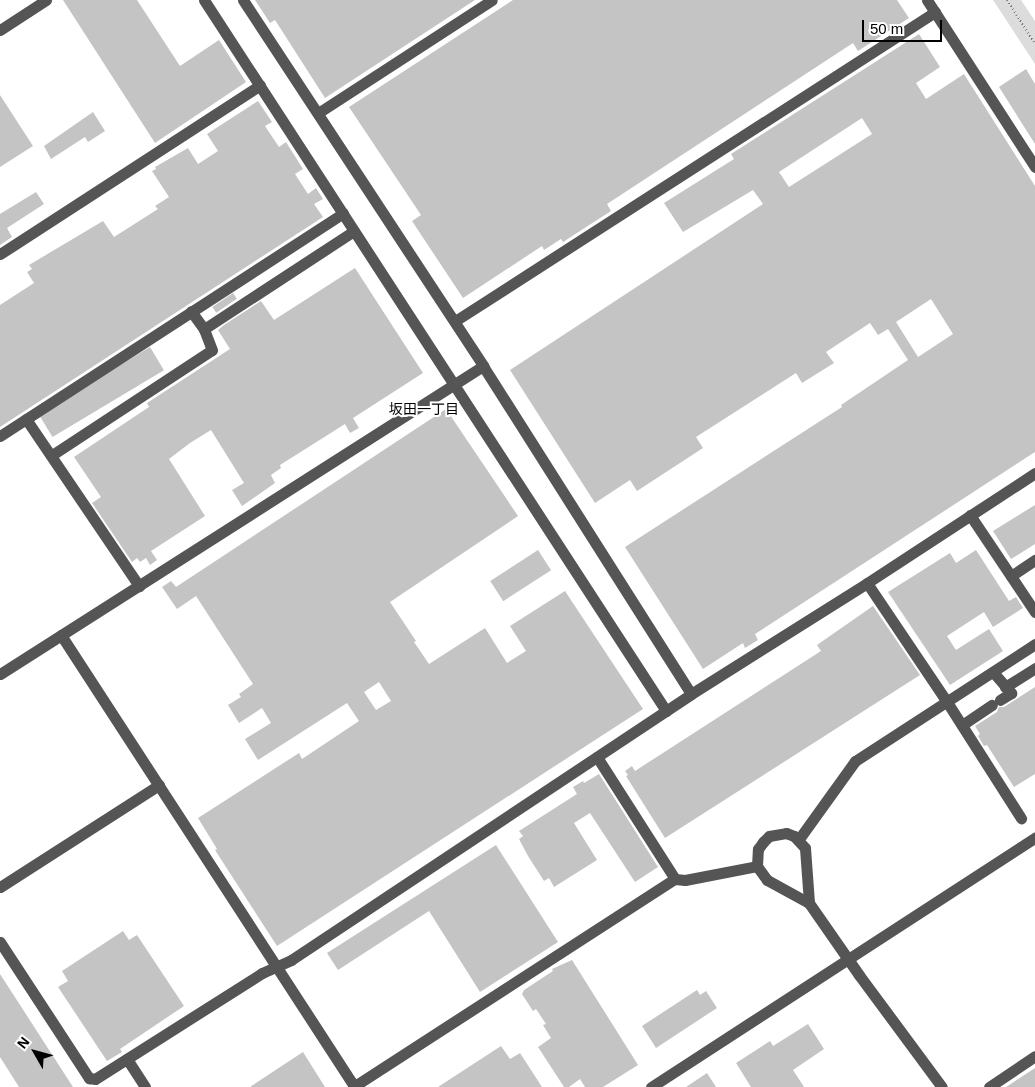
<!DOCTYPE html>
<meta charset="utf-8">
<style>
body{margin:0}
#map{position:relative;width:1035px;height:1087px;overflow:hidden;background:#fff;font-family:Arial,"Noto Sans JP",sans-serif}
div>[style]{position:absolute}
[style*='--x']{left:calc(var(--x)*1px);top:calc(var(--y)*1px);width:calc(var(--w)*1px);rotate:calc(var(--a)*1deg)}
.green>*{inset:0;background:#dcdcdc}
.building>*{inset:0;background:#c4c4c4;transform-origin:0 0}
.path>*{height:2px;margin-top:-1px;transform-origin:0;background:repeating-linear-gradient(90deg,#777 0 1px,transparent 0 3.5px)}
.minor>*{height:11px;margin:-5.5px;padding:0 5.5px;transform-origin:5.5px;border-radius:5.5px;background:#555}
span{translate:-50% -50%;white-space:nowrap;text-align:center;line-height:1.15;-webkit-text-stroke:4px #fff;paint-order:stroke}
.neighbourhood-label{font-size:14px;color:#000}
.north{position:absolute;left:10px;top:1027px;width:50px;height:50px;-webkit-text-stroke:4px #fff;paint-order:stroke;rotate:308deg;font-size:14px;font-weight:700;line-height:20px;text-align:center;color:#000}
.north::after{content:'';display:block;margin:auto;width:18px;height:22px;background:#000;clip-path:polygon(50% 0,100% 100%,50% 72%,0 100%)}
.scale{position:absolute;left:862px;top:20px;width:80px;height:22px;box-sizing:border-box;border:2px solid #000;border-top:0;padding-left:6px;font-size:15px;line-height:18px;white-space:nowrap;color:#000;-webkit-text-stroke:4px #fff;paint-order:stroke}
</style>
<div id="map">
<div class="green">
<div style="clip-path:polygon(993px 0,1021px 0,1035px 21px,1035px 64px)"></div>
</div>
<div class="building">
<div style="clip-path:polygon(63px 0,137px 0,180px 66px,219px 40px,246px 82px,155px 143px)"></div>
<div style="clip-path:polygon(255px 0,475px 0,325px 98px,275px 20px,270px 23px)"></div>
<div style="clip-path:polygon(513px 0,897px 0,909px 18px,858px 51px,853px 43px,607px 204px,611px 211px,563px 242px,561px 239px,544px 250px,542px 246px,463px 298px,412px 221px,421px 215px,349px 107px)"></div>
<div style="clip-path:polygon(evenodd,919px 34px,940px 67px,916px 83px,926px 99px,964px 74px,1035px 186px,1035px 452px,755px 634px,758px 640px,745px 648px,743px 643px,703px 669px,625px 547px,842px 407px,841px 405px,908px 360px,888px 329px,878px 335px,870px 323px,826px 352px,834px 363px,802px 383px,796px 373px,696px 437px,703px 448px,637px 491px,630px 480px,595px 503px,510px 370px,763px 204px,753px 190px,683px 232px,664px 203px,734px 159px,731px 154px,756px 138px,919px 34px,862px 118px,872px 134px,789px 187px,779px 172px,862px 118px,919px 34px,931px 299px,953px 334px,918px 357px,896px 322px,931px 299px)"></div>
<div style="clip-path:polygon(1026px 69px,1035px 84px,1035px 144px,999px 87px)"></div>
<div style="clip-path:polygon(0 95px,33px 146px,0 167px)"></div>
<div style="clip-path:polygon(258px 101px,272px 122px,265px 126px,279px 147px,286px 142px,303px 169px,295px 174px,308px 194px,316px 188px,323px 199px,314px 204px,323px 217px,0 427px,0 305px,34px 283px,27px 272px,32px 269px,29px 265px,103px 221px,114px 237px,158px 209px,155px 206px,169px 197px,152px 171px,156px 169px,155px 167px,188px 148px,198px 164px,218px 151px,207px 134px)"></div>
<div style="clip-path:polygon(93px 112px,105px 131px,88px 142px,85px 137px,51px 159px,44px 146px)"></div>
<div style="clip-path:polygon(36px 192px,44px 204px,7px 228px,12px 237px,0 245px,0 214px)"></div>
<div style="clip-path:polygon(355px 268px,423px 373px,353px 418px,359px 428px,350px 433px,345px 424px,280px 465px,281px 468px,271px 475px,275px 483px,242px 506px,232px 490px,244px 483px,211px 430px,190px 443px,169px 459px,205px 516px,151px 551px,157px 560px,150px 565px,146px 558px,140px 562px,137px 558px,132px 562px,92px 503px,101px 497px,74px 457px,149px 407px,147px 403px,230px 349px,218px 330px,224px 325px,261px 301px,274px 320px)"></div>
<div style="left:233px;top:293px;width:7px;height:25px;rotate:56deg"></div>
<div style="left:150px;top:347px;width:27px;height:130px;rotate:59deg"></div>
<div style="clip-path:polygon(evenodd,446px 409px,518px 516px,390px 602px,416px 641px,414px 642px,429px 664px,485px 628px,507px 663px,526px 651px,510px 626px,565px 591px,643px 709px,277px 946px,215px 850px,217px 849px,198px 818px,299px 753px,302px 759px,359px 721px,347px 703px,258px 760px,245px 739px,271px 723px,262px 708px,239px 723px,228px 705px,241px 697px,239px 694px,253px 684px,196px 596px,177px 609px,162px 587px,171px 581px,176px 587px,446px 409px,379px 682px,391px 701px,376px 710px,364px 692px,379px 682px)"></div>
<div style="clip-path:polygon(1035px 505px,1035px 544px,1011px 559px,993px 531px)"></div>
<div style="left:538px;top:550px;width:24px;height:57px;rotate:57deg"></div>
<div style="clip-path:polygon(976px 550px,1009px 601px,1016px 597px,1023px 608px,993px 627px,984px 612px,947px 636px,956px 650px,989px 629px,1003px 651px,950px 685px,888px 592px,950px 553px,956px 563px)"></div>
<div style="clip-path:polygon(873px 606px,920px 675px,665px 838px,626px 776px,628px 775px,625px 771px,632px 766px,635px 771px,821px 651px,817px 645px)"></div>
<div style="clip-path:polygon(1035px 687px,1035px 774px,1014px 787px,987px 745px,984px 746px,978px 736px,980px 734px,975px 726px,997px 712px,999px 707px,1004px 707px)"></div>
<div style="clip-path:polygon(599px 774px,658px 867px,635px 882px,590px 813px,574px 823px,597px 860px,554px 887px,549px 878px,544px 881px,528px 856px,519px 839px,523px 836px,519px 831px,577px 794px,573px 787px,583px 781px,584px 783px)"></div>
<div style="clip-path:polygon(496px 845px,558px 942px,480px 992px,429px 911px,338px 970px,327px 953px)"></div>
<div style="clip-path:polygon(123px 931px,129px 940px,137px 935px,184px 1006px,120px 1049px,122px 1052px,107px 1061px,58px 987px,68px 981px,62px 971px)"></div>
<div style="clip-path:polygon(572px 960px,638px 1065px,603px 1087px,585px 1087px,580px 1079px,569px 1087px,564px 1087px,538px 1047px,551px 1038px,543px 1025px,546px 1024px,536px 1009px,533px 1011px,522px 994px,524px 990px,553px 971px,552px 969px)"></div>
<div style="clip-path:polygon(0 974px,73px 1087px,19px 1087px,0 1057px)"></div>
<div style="clip-path:polygon(697px 990px,700px 995px,706px 991px,717px 1008px,656px 1048px,642px 1026px)"></div>
<div style="clip-path:polygon(808px 1024px,824px 1049px,793px 1070px,804px 1087px,751px 1087px,736px 1063px,770px 1041px,773px 1046px)"></div>
<div style="clip-path:polygon(501px 1046px,510px 1059px,520px 1053px,542px 1087px,438px 1087px)"></div>
<div style="clip-path:polygon(303px 1052px,325px 1087px,250px 1087px)"></div>
<div style="clip-path:polygon(1035px 1068px,1035px 1087px,1006px 1087px)"></div>
<div style="clip-path:polygon(707px 1073px,716px 1087px,686px 1087px)"></div>
</div>
<div class="path">
<div style="--x:1007;--y:0;--w:52;--a:57.5"></div>
</div>
<div class="minor">
<div style="--x:204;--y:0;--w:848;--a:56.98"></div>
<div style="--x:243;--y:0;--w:438;--a:56.7"></div>
<div style="--x:483;--y:366;--w:388;--a:57.6"></div>
<div style="--x:927;--y:0;--w:199;--a:57.1"></div>
<div style="--x:0;--y:30;--w:55;--a:-33.1"></div>
<div style="--x:318;--y:113;--w:207;--a:-33"></div>
<div style="--x:0;--y:254;--w:310;--a:-33"></div>
<div style="--x:455;--y:321;--w:571;--a:-32.77"></div>
<div style="--x:204;--y:329;--w:179;--a:-33.2"></div>
<div style="--x:26;--y:419;--w:202;--a:55.9"></div>
<div style="--x:0;--y:436;--w:409;--a:-33"></div>
<div style="--x:52;--y:455;--w:191;--a:-33.3"></div>
<div style="--x:212;--y:350;--w:22;--a:-111"></div>
<div style="--x:204;--y:329;--w:22;--a:-126"></div>
<div style="--x:970;--y:515;--w:117;--a:56.2"></div>
<div style="--x:1011;--y:576;--w:29;--a:-34"></div>
<div style="--x:867;--y:583;--w:143;--a:56.1"></div>
<div style="--x:947;--y:702;--w:138;--a:57.5"></div>
<div style="--x:61;--y:635;--w:538;--a:56.99"></div>
<div style="--x:993;--y:672;--w:28;--a:49"></div>
<div style="--x:1011;--y:693;--w:13;--a:148"></div>
<div style="--x:0;--y:674;--w:573;--a:-32.52"></div>
<div style="--x:1005;--y:687;--w:36;--a:-32"></div>
<div style="--x:962;--y:725;--w:36;--a:-34"></div>
<div style="--x:597;--y:757;--w:145;--a:57.4"></div>
<div style="--x:786;--y:833;--w:9;--a:21"></div>
<div style="--x:794;--y:836;--w:16;--a:47"></div>
<div style="--x:805;--y:848;--w:55;--a:85.8"></div>
<div style="--x:809;--y:903;--w:48;--a:-151.3"></div>
<div style="--x:767;--y:880;--w:17;--a:-126"></div>
<div style="--x:757;--y:866;--w:17;--a:-87"></div>
<div style="--x:758;--y:849;--w:9;--a:-54"></div>
<div style="--x:763;--y:842;--w:8;--a:-45"></div>
<div style="--x:769;--y:836;--w:17;--a:-10"></div>
<div style="--x:799;--y:839;--w:96;--a:-54.3"></div>
<div style="--x:855;--y:761;--w:215;--a:-33"></div>
<div style="--x:0;--y:887;--w:189;--a:-32.7"></div>
<div style="--x:809;--y:903;--w:88;--a:55.2"></div>
<div style="--x:859;--y:975;--w:139;--a:53.5"></div>
<div style="--x:0;--y:942;--w:163;--a:56.8"></div>
<div style="--x:89;--y:1078;--w:6;--a:9"></div>
<div style="--x:95;--y:1079;--w:198;--a:-32.4"></div>
<div style="--x:262;--y:973;--w:32;--a:-24"></div>
<div style="--x:291;--y:960;--w:480;--a:-33.6"></div>
<div style="--x:691;--y:694;--w:208;--a:-32.2"></div>
<div style="--x:867;--y:583;--w:201;--a:-33.2"></div>
<div style="--x:127;--y:1059;--w:33;--a:57"></div>
<div style="--x:353;--y:1087;--w:383;--a:-32.9"></div>
<div style="--x:675;--y:879;--w:10;--a:6"></div>
<div style="--x:685;--y:880;--w:73;--a:-11"></div>
<div style="--x:651;--y:1087;--w:458;--a:-33"></div>
<div style="--x:989;--y:1087;--w:55;--a:-34"></div>
</div>
<div class="neighbourhood-label">
<span style="left:424px;top:409px">坂田一丁目</span>
</div>
<div class="north">N</div>
<div class="scale">50 m</div>
</div>
